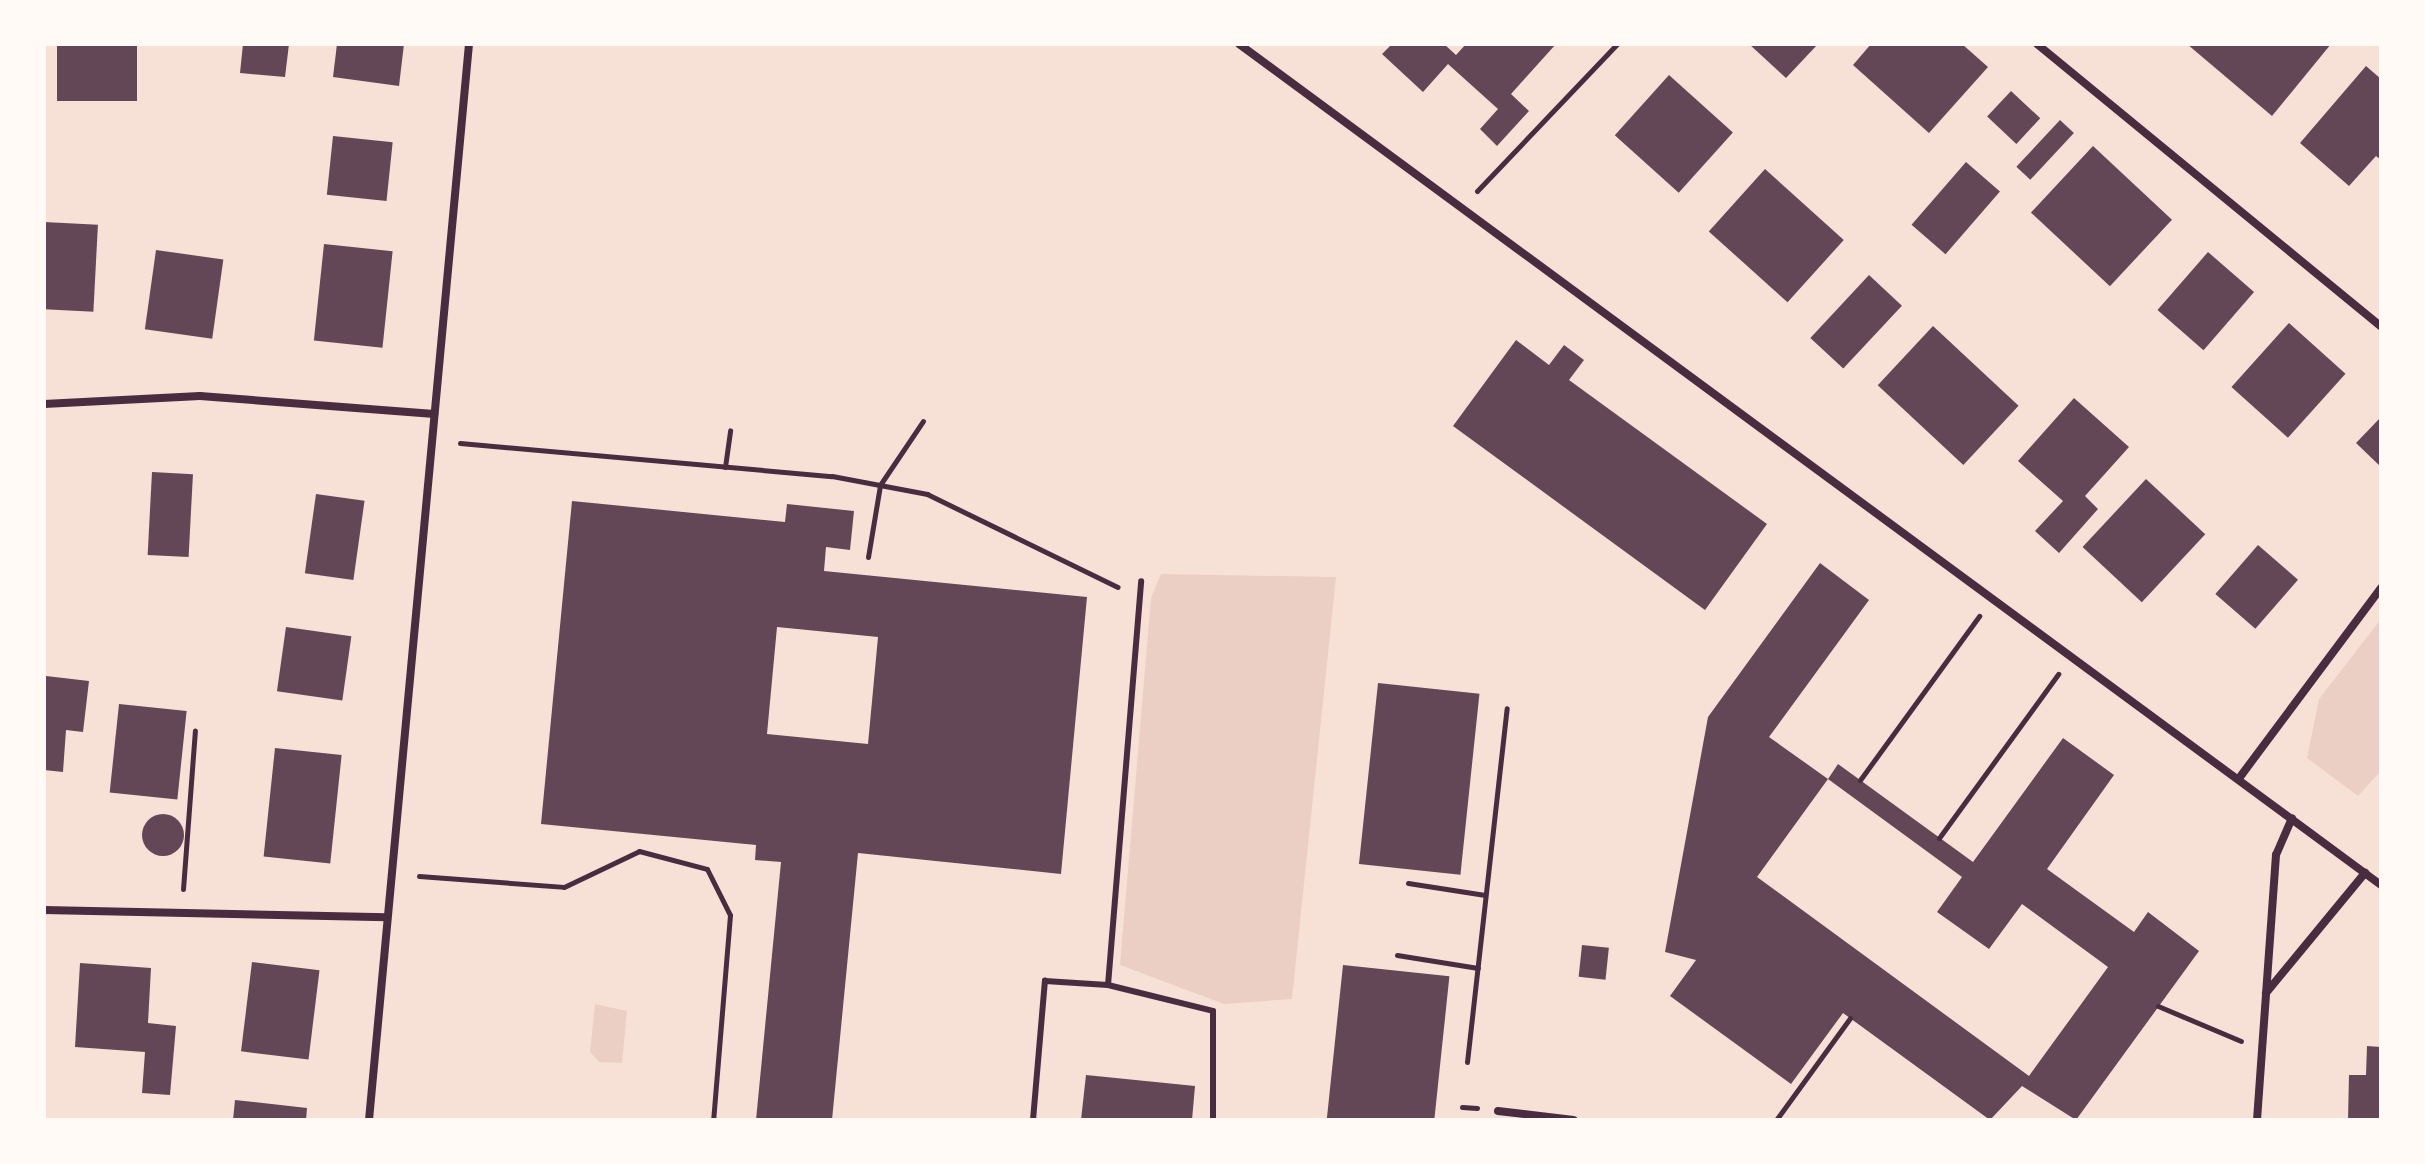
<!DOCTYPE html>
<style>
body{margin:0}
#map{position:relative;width:2425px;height:1164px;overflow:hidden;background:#f7e1d7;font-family:"PT Sans",sans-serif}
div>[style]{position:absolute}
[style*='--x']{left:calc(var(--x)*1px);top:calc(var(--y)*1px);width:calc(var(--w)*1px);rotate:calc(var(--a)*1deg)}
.green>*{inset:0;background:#ebcfc5}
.building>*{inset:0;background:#644757;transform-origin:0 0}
.round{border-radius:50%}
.path>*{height:5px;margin:-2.5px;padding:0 2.5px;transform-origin:2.5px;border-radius:2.5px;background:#4a2c40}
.service>*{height:6px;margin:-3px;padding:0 3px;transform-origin:3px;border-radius:3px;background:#4a2c40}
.minor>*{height:8px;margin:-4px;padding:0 4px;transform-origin:4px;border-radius:4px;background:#4a2c40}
span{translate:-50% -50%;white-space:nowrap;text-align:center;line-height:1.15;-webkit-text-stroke:8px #fffaf5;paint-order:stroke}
.frame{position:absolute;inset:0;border:46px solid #fffaf5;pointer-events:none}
</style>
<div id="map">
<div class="green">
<div style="clip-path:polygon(1161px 574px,1336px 577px,1292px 999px,1224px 1004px,1120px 965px,1151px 598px)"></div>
<div style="clip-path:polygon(2381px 619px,2381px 771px,2358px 796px,2307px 758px,2319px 699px)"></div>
<div style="clip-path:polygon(595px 1004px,627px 1011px,622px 1063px,599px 1062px,590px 1052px)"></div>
</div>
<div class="building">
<div style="left:57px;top:44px;width:80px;height:57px"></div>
<div style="clip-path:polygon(243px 44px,289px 44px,285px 77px,240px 73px)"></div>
<div style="clip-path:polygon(337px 44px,404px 44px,399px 86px,333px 77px)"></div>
<div style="clip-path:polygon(1392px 44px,1444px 44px,1456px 55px,1466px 44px,1556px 44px,1511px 94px,1529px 111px,1497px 146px,1480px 129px,1498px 109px,1448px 64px,1423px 92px,1382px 54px)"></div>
<div style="clip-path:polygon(1749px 44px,1818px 44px,1786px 78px)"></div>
<div style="clip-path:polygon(1871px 44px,1962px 44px,1988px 67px,1929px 133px,1853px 65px)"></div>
<div style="clip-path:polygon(2187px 44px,2331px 44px,2272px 116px)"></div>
<div style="clip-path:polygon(2366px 66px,2381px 79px,2381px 160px,2376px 156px,2349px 186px,2300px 143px)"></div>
<div style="left:1669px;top:75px;width:86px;height:81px;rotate:42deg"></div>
<div style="left:2011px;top:91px;width:40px;height:35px;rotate:43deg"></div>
<div style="left:2060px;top:120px;width:19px;height:64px;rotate:43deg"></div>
<div style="left:333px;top:136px;width:60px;height:59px;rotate:6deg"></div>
<div style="left:2093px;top:146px;width:108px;height:91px;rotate:43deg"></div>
<div style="left:1966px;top:162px;width:45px;height:83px;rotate:41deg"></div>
<div style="left:1765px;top:169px;width:106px;height:84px;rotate:42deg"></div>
<div style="left:44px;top:222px;width:54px;height:87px;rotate:3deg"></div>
<div style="left:324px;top:244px;width:69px;height:97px;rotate:6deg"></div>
<div style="left:156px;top:250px;width:68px;height:80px;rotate:8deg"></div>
<div style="left:2208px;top:252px;width:61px;height:77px;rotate:41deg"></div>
<div style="left:1869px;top:275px;width:45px;height:86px;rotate:43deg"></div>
<div style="left:2289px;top:323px;width:76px;height:86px;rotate:42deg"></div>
<div style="left:1933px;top:326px;width:117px;height:81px;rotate:43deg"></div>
<div style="clip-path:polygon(1516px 340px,1549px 365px,1564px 345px,1584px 360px,1569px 380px,1767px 524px,1705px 610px,1453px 426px)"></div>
<div style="clip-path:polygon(2074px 398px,2129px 447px,2085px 496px,2098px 509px,2059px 553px,2035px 531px,2063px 501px,2018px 461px)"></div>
<div style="clip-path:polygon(2381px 417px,2381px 467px,2356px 443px)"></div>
<div style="left:152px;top:472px;width:41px;height:83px;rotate:3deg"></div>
<div style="left:2146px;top:479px;width:81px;height:93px;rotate:43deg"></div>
<div style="left:316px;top:494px;width:49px;height:80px;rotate:8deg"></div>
<div style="clip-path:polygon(evenodd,572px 501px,785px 522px,787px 504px,854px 511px,850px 550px,826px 547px,824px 571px,1087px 597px,1061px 874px,858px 853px,832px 1120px,756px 1120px,781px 862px,755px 860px,756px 845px,541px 824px,572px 501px,777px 627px,878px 637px,868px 744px,767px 734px,777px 627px)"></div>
<div style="left:2258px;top:545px;width:53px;height:65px;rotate:41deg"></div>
<div style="clip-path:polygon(1820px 563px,1869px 600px,1769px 737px,1828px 779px,1757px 877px,2029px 1076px,2108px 967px,2022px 904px,1989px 949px,1937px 912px,1962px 877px,1828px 779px,1838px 764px,1973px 862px,2063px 738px,2114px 775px,2047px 869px,2134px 932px,2148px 912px,2199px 951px,2076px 1120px,2022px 1086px,1990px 1120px,1843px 1013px,1791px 1084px,1670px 996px,1696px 960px,1665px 952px,1708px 717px)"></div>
<div style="left:286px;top:627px;width:66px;height:65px;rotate:8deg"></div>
<div style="clip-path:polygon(46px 676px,89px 681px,83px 732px,66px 730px,63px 772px,44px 770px)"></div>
<div style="left:1378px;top:683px;width:102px;height:182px;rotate:6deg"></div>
<div style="left:119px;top:704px;width:68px;height:89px;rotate:6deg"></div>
<div style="left:275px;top:748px;width:67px;height:109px;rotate:6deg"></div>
<div class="round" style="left:142px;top:814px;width:42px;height:42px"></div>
<div style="left:1582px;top:945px;width:27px;height:32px;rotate:6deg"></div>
<div style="left:252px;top:962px;width:68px;height:90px;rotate:7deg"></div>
<div style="clip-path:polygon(80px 963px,151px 968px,148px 1023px,176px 1026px,170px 1095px,142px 1093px,145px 1052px,75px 1047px)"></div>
<div style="left:1343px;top:965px;width:107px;height:156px;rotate:6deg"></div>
<div style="clip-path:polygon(2367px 1046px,2381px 1047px,2381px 1120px,2348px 1120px,2349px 1075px,2366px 1075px)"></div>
<div style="clip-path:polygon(1086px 1075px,1195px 1086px,1192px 1120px,1081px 1120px)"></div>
<div style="clip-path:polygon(235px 1100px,307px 1108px,306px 1120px,233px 1120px)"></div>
</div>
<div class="path">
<div style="--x:1477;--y:191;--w:203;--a:-46.4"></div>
<div style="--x:460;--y:443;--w:373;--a:5.1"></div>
<div style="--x:832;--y:476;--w:97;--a:10.7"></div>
<div style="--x:927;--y:494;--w:212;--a:26"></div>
<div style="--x:725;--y:467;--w:37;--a:-82"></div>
<div style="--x:868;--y:557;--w:73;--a:-80.5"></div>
<div style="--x:880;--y:485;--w:77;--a:-56.1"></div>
<div style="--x:1860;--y:780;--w:203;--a:-54"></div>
<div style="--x:1939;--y:838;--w:203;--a:-54"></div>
<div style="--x:419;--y:876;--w:145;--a:4.3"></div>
<div style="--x:564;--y:887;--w:83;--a:-25.6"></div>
<div style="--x:639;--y:851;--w:70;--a:14.8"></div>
<div style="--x:707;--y:869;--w:51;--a:63.4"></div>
<div style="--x:730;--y:915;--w:206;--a:94.7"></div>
<div style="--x:1408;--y:883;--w:78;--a:8.9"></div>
<div style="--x:183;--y:889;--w:159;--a:-85.7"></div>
<div style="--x:1397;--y:955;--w:82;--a:9.1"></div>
<div style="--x:2158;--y:1006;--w:90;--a:22.9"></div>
<div style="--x:1467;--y:1062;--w:356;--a:-83.6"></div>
<div style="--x:1462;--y:1107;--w:15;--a:4"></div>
<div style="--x:1776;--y:1120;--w:126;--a:-54"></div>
</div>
<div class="service">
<div style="--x:1108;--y:985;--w:405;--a:-85.3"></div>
<div style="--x:1033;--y:1120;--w:140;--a:-85.1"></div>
<div style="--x:1045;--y:981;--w:63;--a:3.6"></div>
<div style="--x:1108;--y:985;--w:108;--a:13.9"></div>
<div style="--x:1213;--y:1011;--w:109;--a:90"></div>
</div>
<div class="minor">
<div style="--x:1239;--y:44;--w:1418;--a:36.37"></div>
<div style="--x:2037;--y:44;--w:445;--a:39.4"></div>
<div style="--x:44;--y:404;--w:156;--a:-2.9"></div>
<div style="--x:200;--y:396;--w:235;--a:4.4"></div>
<div style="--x:2240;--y:777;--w:236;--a:-53.3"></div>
<div style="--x:44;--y:910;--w:343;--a:1.2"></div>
<div style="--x:2266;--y:993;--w:156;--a:-50.5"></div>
<div style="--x:1498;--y:1111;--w:76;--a:6.8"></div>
<div style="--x:369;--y:1120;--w:1081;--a:-84.69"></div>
<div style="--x:2257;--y:1120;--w:266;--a:-85.9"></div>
<div style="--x:2276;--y:855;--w:40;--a:-66.6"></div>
</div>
<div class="frame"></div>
</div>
